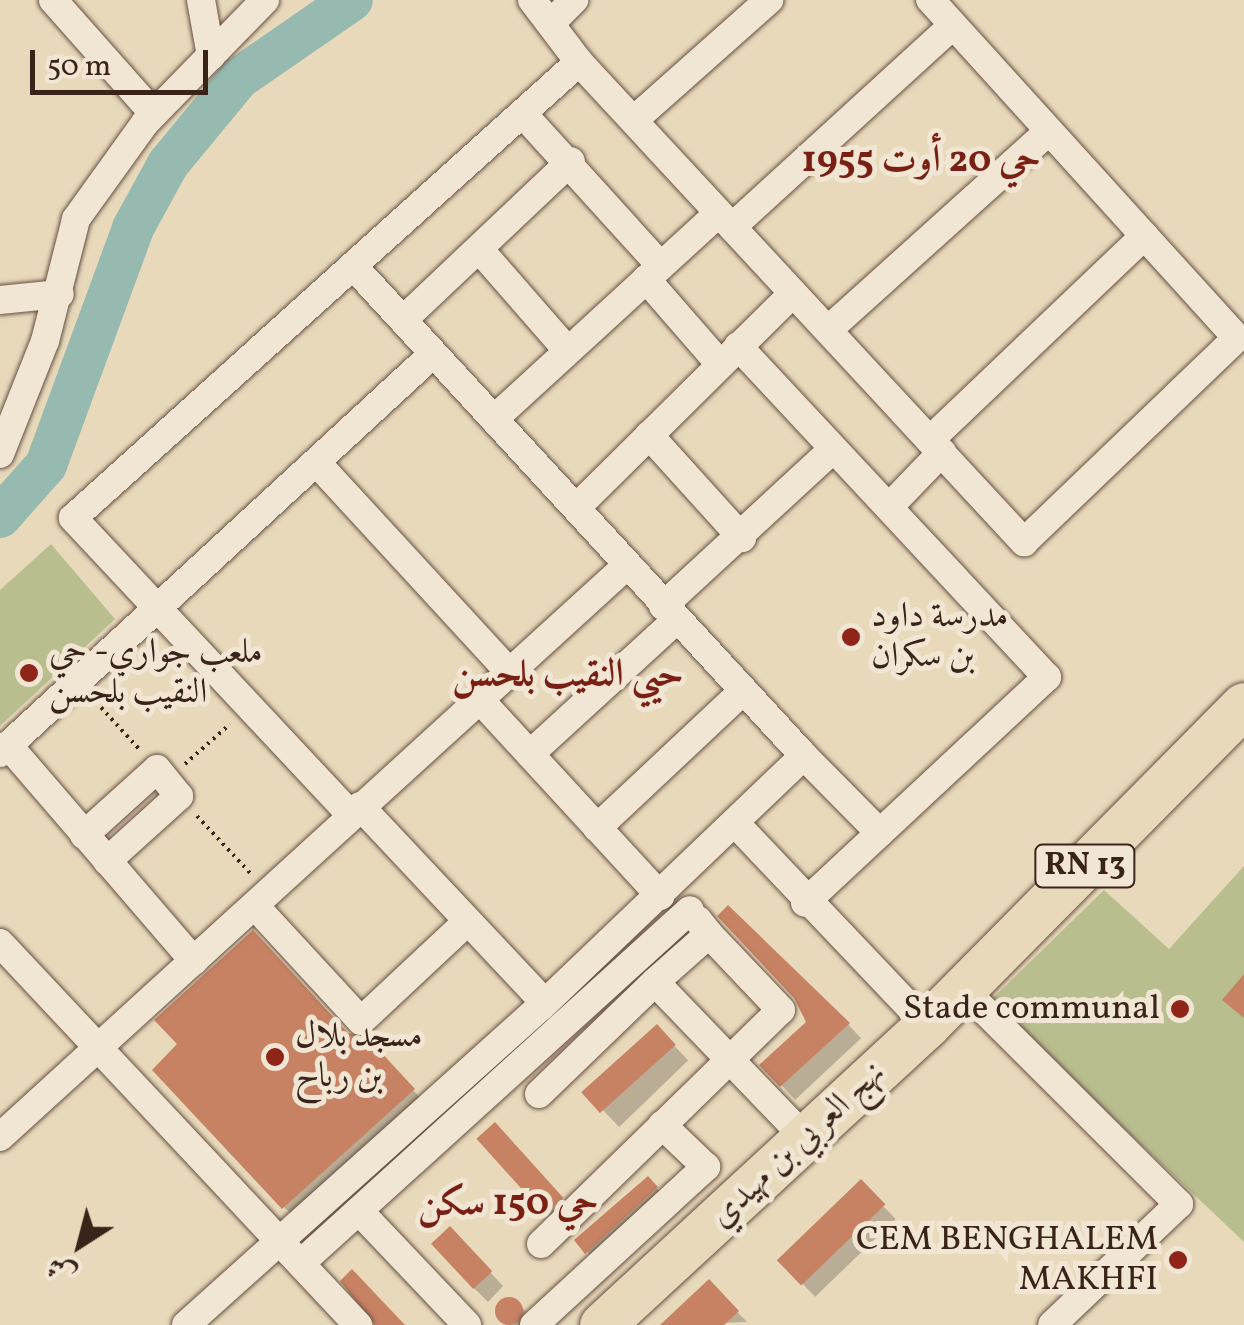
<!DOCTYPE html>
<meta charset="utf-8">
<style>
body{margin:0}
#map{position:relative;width:1244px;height:1325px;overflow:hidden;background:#e8d9bb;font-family:Vollkorn,Amiri,serif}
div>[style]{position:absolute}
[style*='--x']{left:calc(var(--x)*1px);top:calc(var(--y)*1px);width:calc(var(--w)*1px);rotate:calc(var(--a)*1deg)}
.green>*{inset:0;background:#b9be8e}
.shadow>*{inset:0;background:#0003;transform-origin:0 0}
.river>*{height:42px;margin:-21px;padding:0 21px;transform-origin:21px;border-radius:21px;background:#97bab0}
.building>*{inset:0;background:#c78163;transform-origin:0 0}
.round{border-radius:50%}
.path>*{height:4px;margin-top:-2px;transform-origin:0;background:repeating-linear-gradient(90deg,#3a2319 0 2.5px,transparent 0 7.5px)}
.roads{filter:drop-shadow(0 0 2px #665042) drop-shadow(0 0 2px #665042)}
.minor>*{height:28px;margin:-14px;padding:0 14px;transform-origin:14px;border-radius:14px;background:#f0e6d3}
.primary>*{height:45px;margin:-22.5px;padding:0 22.5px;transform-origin:22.5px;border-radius:22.5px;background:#e8d9bb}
.dots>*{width:28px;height:28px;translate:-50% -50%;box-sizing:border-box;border:5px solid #f0e6d3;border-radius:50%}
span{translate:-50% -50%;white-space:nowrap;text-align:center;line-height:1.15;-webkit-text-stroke:10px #f0e6d3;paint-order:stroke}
.shield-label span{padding:2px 8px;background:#f0e6d3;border:2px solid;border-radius:8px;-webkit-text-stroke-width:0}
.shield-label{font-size:32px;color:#3a2319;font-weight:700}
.poi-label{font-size:35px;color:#3a2319}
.left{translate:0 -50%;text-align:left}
.right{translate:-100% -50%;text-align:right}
.street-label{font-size:35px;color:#3a2319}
.neighbourhood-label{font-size:38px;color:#7a1f14;font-weight:700}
.north{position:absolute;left:30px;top:1195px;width:100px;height:100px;-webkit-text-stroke:8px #f0e6d3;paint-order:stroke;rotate:216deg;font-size:28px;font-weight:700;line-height:40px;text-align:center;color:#3a2319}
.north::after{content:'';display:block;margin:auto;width:35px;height:45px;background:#3a2319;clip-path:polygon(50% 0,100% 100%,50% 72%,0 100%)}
.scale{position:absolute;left:30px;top:50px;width:178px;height:45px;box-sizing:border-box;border:5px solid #3a2319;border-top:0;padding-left:12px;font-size:30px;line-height:35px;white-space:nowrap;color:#3a2319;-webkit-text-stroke:8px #f0e6d3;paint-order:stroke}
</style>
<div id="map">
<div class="green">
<div style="clip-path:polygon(51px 544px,115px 619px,0 726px,0 590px)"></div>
<div style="clip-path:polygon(1244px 866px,1244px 1242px,990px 1001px,1104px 890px,1169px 949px)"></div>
</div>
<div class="shadow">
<div style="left:829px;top:1004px;width:47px;height:90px;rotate:47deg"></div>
<div style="left:657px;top:1028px;width:45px;height:96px;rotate:46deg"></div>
<div style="clip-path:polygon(348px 1035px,380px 1054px,426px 1104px,297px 1220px,284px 1207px)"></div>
<div style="clip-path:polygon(504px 1135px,571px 1209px,557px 1223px,547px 1213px)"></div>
<div style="left:648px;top:1179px;width:32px;height:94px;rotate:46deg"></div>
<div style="left:861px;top:1183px;width:50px;height:112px;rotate:46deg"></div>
<div style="clip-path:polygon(463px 1243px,503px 1286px,488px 1302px,474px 1288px)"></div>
<div style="clip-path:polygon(709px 1283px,747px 1322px,663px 1325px)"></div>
<div style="clip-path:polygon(512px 1297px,538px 1324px,537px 1325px,507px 1325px,495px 1311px)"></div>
</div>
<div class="river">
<div style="--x:0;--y:517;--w:69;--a:-48.5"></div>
<div style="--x:46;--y:465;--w:252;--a:-69.8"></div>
<div style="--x:133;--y:228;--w:73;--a:-61.3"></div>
<div style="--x:168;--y:164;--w:112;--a:-50.5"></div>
<div style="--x:239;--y:78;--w:137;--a:-34.6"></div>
</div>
<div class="building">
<div style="clip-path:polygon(728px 905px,850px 1023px,780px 1087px,759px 1065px,806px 1022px,794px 998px,717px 916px)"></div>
<div style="clip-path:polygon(253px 930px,348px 1033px,367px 1037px,415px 1089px,282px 1209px,152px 1070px,177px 1044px,154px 1020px)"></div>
<div style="clip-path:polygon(1244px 974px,1244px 1018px,1222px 1000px)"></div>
<div style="left:657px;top:1024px;width:28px;height:102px;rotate:48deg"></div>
<div style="left:495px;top:1122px;width:102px;height:25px;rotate:48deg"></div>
<div style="clip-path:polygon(648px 1176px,658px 1187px,585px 1254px,574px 1240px)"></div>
<div style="left:861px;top:1179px;width:35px;height:117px;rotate:46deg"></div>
<div style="left:450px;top:1226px;width:62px;height:26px;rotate:47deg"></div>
<div style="clip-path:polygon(352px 1269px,405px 1325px,375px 1325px,340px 1281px)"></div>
<div style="clip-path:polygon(709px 1279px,739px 1311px,724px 1325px,660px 1325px)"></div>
<div class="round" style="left:495px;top:1297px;width:28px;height:28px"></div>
</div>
<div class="path">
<div style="--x:96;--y:702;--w:65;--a:47.5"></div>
<div style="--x:185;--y:764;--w:60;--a:-41.6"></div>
<div style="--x:197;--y:816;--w:81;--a:47"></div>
</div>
<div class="roads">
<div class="minor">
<div style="--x:53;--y:0;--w:152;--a:48.5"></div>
<div style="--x:201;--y:0;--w:57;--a:79.9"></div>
<div style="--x:532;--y:0;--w:78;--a:52.8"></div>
<div style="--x:579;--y:62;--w:655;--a:47.17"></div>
<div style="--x:1024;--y:542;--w:295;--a:-43.8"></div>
<div style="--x:1237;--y:338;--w:457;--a:-132.2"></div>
<div style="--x:551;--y:23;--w:33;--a:-45"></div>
<div style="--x:523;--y:114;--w:205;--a:47.8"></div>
<div style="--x:634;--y:120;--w:181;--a:-41.6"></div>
<div style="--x:732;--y:227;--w:299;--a:-42.4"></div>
<div style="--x:479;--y:249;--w:135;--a:48.9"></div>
<div style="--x:646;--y:279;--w:113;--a:49"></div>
<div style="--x:0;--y:300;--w:60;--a:-5.7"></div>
<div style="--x:403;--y:320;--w:231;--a:-43.4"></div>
<div style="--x:828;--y:330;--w:297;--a:-42"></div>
<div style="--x:738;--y:346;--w:453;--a:47"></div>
<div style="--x:1047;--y:677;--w:331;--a:137"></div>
<div style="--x:494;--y:419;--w:304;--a:-42.5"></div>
<div style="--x:649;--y:435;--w:139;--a:47.9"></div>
<div style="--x:930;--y:440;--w:296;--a:-43.6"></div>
<div style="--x:0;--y:454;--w:122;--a:-68.3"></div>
<div style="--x:45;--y:341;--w:126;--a:-75.7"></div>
<div style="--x:76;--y:219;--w:118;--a:-54.3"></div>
<div style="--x:145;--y:123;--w:172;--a:-45.7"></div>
<div style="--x:318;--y:464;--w:284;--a:47.4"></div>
<div style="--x:890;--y:506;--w:75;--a:-46.1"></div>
<div style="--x:577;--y:507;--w:304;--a:-44.7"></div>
<div style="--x:663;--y:606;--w:231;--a:-42.7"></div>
<div style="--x:481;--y:701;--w:265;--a:47.4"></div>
<div style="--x:8;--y:745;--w:285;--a:49.3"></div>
<div style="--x:0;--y:753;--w:589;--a:-42.66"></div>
<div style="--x:530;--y:754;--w:198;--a:-42.5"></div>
<div style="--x:804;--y:756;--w:108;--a:45.4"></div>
<div style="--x:360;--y:806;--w:270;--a:46.8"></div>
<div style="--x:351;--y:815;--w:407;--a:-133.1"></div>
<div style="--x:73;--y:518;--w:681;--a:-42.02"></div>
<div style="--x:736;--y:824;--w:277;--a:46.5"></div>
<div style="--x:597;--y:828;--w:200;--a:-43.2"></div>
<div style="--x:84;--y:835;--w:98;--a:-42.1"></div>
<div style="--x:157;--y:769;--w:35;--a:51"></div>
<div style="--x:179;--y:796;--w:97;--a:137.9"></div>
<div style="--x:255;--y:906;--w:156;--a:47.3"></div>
<div style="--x:361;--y:1021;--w:146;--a:-43.1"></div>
<div style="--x:698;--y:920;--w:18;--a:52"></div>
<div style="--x:709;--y:934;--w:72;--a:138.4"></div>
<div style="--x:655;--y:982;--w:218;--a:46.1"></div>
<div style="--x:0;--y:943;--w:524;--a:46.86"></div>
<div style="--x:963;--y:989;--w:305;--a:44.9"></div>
<div style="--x:1179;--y:1204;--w:175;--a:136.4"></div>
<div style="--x:539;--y:1094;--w:161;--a:-44"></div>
<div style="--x:0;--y:1137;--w:846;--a:-42.36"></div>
<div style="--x:359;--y:1211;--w:157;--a:46.5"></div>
<div style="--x:541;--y:1244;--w:335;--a:-44.3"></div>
<div style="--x:781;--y:1010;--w:105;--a:-133.5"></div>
<div style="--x:301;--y:1263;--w:525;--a:-42.22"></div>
<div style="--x:186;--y:1325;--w:478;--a:-41.9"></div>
<div style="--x:542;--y:1006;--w:362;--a:-43.7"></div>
<div style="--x:804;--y:756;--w:665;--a:-132.62"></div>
<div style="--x:534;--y:1325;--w:234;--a:-42.6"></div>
<div style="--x:706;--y:1167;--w:61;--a:-136.3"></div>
</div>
<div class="primary">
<div style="--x:602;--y:1325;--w:442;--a:-42.7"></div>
<div style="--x:927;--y:1025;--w:450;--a:-45.3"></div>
</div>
</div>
<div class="dots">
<div style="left:851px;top:637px;background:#8f2418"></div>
<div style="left:29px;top:673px;background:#8f2418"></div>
<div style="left:1180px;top:1009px;background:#8f2418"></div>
<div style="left:275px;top:1057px;background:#8f2418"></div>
<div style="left:1178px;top:1260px;background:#8f2418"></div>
</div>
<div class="shield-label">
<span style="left:1085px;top:866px">RN 13</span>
</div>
<div class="poi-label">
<span class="left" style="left:871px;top:637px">مدرسة داود<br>بن سكران</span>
<span class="left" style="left:49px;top:673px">ملعب جواري- حي<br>النقيب بلحسن</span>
<span class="right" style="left:1160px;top:1009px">Stade communal</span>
<span class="left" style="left:295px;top:1057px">مسجد بلال<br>بن رباح</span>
<span class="right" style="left:1158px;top:1260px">CEM BENGHALEM<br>MAKHFI</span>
</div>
<div class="street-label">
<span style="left:798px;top:1145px;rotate:-43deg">نهج العربي بن مهيدي</span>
</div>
<div class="neighbourhood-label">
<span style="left:921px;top:162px">حي 20 أوت 1955</span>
<span style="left:568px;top:676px">حيي النقيب بلحسن</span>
<span style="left:508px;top:1205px">حي 150 سكن</span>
</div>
<div class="north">ش</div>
<div class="scale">50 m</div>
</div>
